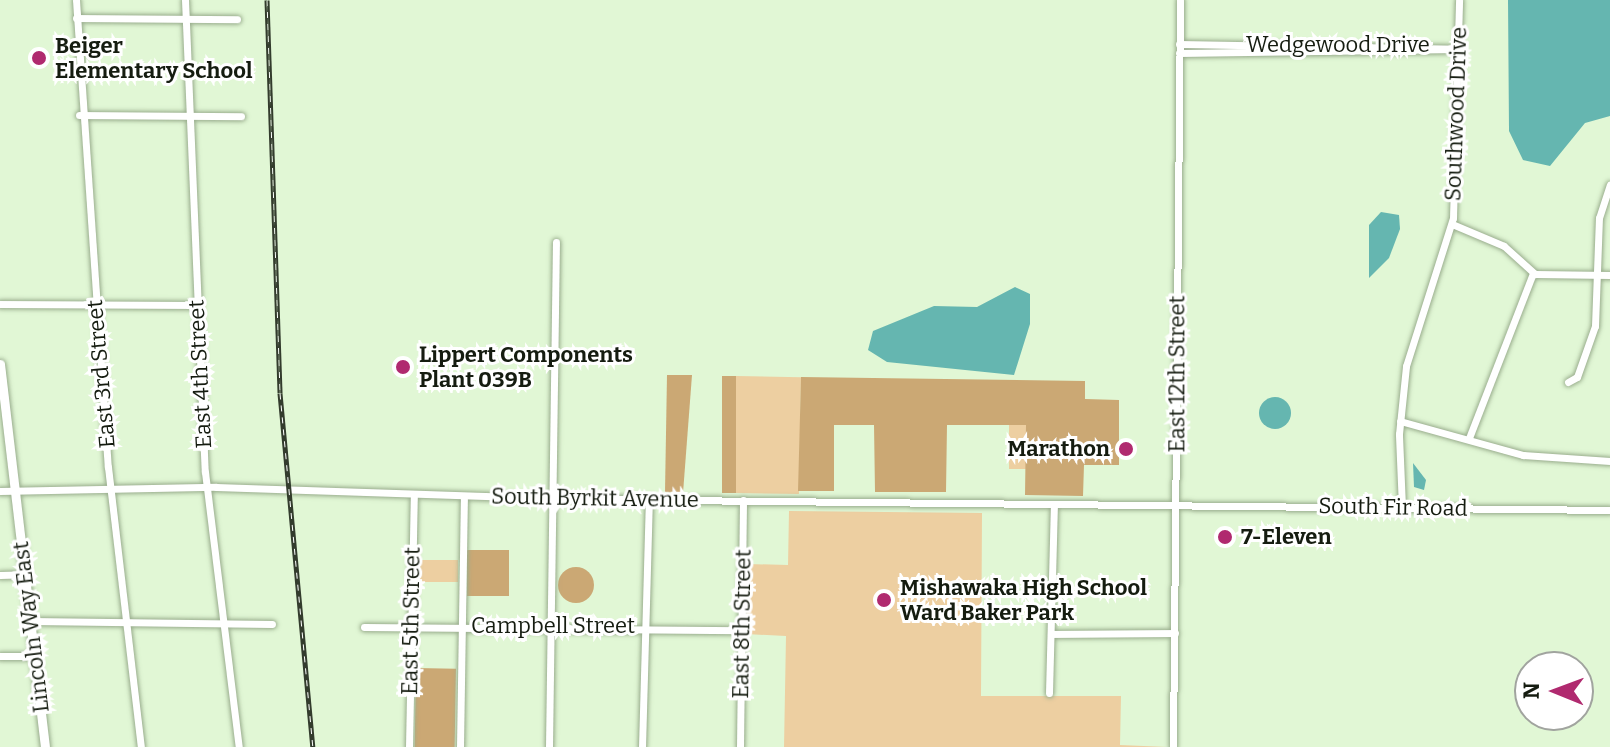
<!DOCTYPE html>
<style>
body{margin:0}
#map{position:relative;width:1610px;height:747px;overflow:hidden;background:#e1f7d5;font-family:Bitter,serif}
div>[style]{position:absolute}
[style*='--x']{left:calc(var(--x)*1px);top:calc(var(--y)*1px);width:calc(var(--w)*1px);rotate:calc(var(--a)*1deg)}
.green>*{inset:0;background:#edcfa1;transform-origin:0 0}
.forest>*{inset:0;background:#cba874;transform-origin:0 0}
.round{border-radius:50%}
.water>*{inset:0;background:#65b6b0}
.roads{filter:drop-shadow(0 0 2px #99ad8d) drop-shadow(0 0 2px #99ad8d)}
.minor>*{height:7px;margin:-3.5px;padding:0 3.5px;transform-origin:3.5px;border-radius:3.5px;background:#fff}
.major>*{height:9px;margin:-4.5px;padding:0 4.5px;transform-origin:4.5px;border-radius:4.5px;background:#fff}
.rail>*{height:5px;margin-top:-2.5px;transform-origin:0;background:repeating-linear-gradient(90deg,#fff 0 6px,#333c2d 0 12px);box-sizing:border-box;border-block:2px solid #333c2d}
.dots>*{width:22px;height:22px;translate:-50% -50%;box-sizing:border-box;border:4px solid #fff;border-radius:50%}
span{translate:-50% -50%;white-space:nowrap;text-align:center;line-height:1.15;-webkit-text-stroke:6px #fff;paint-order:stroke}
.poi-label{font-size:22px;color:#151c10;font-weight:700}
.left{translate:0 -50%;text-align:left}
.right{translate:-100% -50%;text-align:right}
.street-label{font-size:22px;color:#151c10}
.north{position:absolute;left:1514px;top:651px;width:80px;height:80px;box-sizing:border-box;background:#fff;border:2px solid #a1a49f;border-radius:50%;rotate:271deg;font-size:22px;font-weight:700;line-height:32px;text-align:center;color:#151c10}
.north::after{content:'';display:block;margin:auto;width:28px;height:36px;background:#b02a6f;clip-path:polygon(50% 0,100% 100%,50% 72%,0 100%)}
</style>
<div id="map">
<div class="green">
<div style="left:736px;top:376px;width:65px;height:117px;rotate:1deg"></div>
<div style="left:1009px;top:424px;width:18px;height:45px"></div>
<div style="clip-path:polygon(789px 511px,982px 513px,981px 696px,1121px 696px,1120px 745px,1167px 747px,784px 747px,786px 636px,746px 634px,747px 564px,788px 565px)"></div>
<div style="left:417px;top:560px;width:41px;height:22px"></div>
</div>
<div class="forest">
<div style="clip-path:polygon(667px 375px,692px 375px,683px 493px,665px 492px)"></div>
<div style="left:722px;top:376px;width:14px;height:117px"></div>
<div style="clip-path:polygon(801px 377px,1085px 381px,1085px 399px,1119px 400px,1119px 465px,1084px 465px,1083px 496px,1025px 495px,1026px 425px,947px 425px,946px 492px,875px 492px,874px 425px,834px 425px,834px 491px,798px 491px)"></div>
<div style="left:467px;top:550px;width:42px;height:46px"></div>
<div class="round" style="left:558px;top:567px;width:36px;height:36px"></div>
<div style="left:416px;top:668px;width:40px;height:79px;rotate:1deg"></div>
</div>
<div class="water">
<div style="clip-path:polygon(1508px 0,1610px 0,1610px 116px,1585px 123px,1550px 166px,1523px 160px,1509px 131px)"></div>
<div style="clip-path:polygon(1381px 212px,1399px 215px,1400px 229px,1389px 258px,1369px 278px,1369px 225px)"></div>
<div style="clip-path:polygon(1015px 287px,1030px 294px,1030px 324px,1014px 375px,887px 362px,868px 350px,873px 331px,934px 306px,977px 307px)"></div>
<div class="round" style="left:1259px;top:397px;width:32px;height:32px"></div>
<div style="clip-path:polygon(1413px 463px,1426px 480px,1424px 490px,1414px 487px)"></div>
</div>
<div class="roads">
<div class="minor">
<div style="--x:76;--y:0;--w:468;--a:86.1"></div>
<div style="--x:108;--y:467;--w:282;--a:83.3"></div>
<div style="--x:185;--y:0;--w:472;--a:87.6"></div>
<div style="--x:205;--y:472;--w:277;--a:83"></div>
<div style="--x:76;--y:18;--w:161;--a:0.4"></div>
<div style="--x:1179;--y:44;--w:278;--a:1"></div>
<div style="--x:1179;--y:53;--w:278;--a:-0.8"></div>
<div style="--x:79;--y:115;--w:162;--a:0.4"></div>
<div style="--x:1452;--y:224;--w:56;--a:22.9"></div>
<div style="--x:1504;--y:246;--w:42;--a:42.1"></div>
<div style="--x:1535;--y:274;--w:75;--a:0.8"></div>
<div style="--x:0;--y:304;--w:197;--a:0.3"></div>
<div style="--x:1568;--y:382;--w:10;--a:-29"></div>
<div style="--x:1577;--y:377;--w:54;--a:-70.6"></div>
<div style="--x:1595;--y:326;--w:108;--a:-87.9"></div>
<div style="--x:1599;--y:218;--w:35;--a:-72"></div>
<div style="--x:1400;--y:421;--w:128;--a:15.5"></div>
<div style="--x:1523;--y:455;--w:87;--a:3.9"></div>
<div style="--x:1469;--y:438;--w:177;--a:-68.8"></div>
<div style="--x:0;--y:491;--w:216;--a:-1.1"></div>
<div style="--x:216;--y:487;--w:364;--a:1.9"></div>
<div style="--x:580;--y:499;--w:1030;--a:0.61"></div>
<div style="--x:1402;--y:507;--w:73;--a:-92.4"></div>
<div style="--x:1399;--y:434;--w:68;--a:-84.1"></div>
<div style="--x:1406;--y:366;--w:155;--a:-72.4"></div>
<div style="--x:1453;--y:218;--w:218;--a:-88.4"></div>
<div style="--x:0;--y:575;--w:25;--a:-2"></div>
<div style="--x:31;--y:621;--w:241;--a:0.7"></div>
<div style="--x:364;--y:627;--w:378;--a:0.5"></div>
<div style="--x:1051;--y:634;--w:124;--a:-0.5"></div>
<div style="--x:0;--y:656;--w:35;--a:0"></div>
<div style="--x:1049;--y:693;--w:189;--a:-88.5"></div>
<div style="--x:409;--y:747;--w:251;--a:-88.9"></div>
<div style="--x:460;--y:747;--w:250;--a:-89.1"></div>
<div style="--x:549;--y:747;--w:505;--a:-89.21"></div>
<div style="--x:642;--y:747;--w:248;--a:-88.4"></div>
<div style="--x:740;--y:747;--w:247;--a:-89.3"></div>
<div style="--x:1173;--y:747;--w:747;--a:-89.46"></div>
</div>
<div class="major">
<div style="--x:0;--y:364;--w:386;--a:83.3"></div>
</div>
</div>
<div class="rail">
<div style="--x:267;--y:0;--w:393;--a:88.1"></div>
<div style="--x:280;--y:393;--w:356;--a:84.7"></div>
</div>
<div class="dots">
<div style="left:39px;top:58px;background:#b02a6f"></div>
<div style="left:403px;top:367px;background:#b02a6f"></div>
<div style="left:1126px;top:449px;background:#b02a6f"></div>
<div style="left:1225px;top:537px;background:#b02a6f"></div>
<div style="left:884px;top:600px;background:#b02a6f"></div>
</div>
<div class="poi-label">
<span class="left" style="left:55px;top:58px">Beiger<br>Elementary School</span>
<span class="left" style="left:419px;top:367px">Lippert Components<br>Plant 039B</span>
<span class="right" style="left:1110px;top:449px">Marathon</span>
<span class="left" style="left:1241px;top:537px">7-Eleven</span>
<span class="left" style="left:900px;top:600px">Mishawaka High School<br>Ward Baker Park</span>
</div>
<div class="street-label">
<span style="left:1338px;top:45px">Wedgewood Drive</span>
<span style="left:1456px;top:114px;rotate:-88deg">Southwood Drive</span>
<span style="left:101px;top:374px;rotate:-95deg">East 3rd Street</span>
<span style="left:200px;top:374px;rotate:-93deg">East 4th Street</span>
<span style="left:1177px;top:374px;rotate:-90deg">East 12th Street</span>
<span style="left:595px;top:498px;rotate:1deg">South Byrkit Avenue</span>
<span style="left:1393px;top:507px;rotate:1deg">South Fir Road</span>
<span style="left:411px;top:621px;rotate:-89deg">East 5th Street</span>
<span style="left:742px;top:624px;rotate:-89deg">East 8th Street</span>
<span style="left:553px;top:626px">Campbell Street</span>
<span style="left:31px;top:627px;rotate:-97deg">Lincoln Way East</span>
</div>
<div class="north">N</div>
</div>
